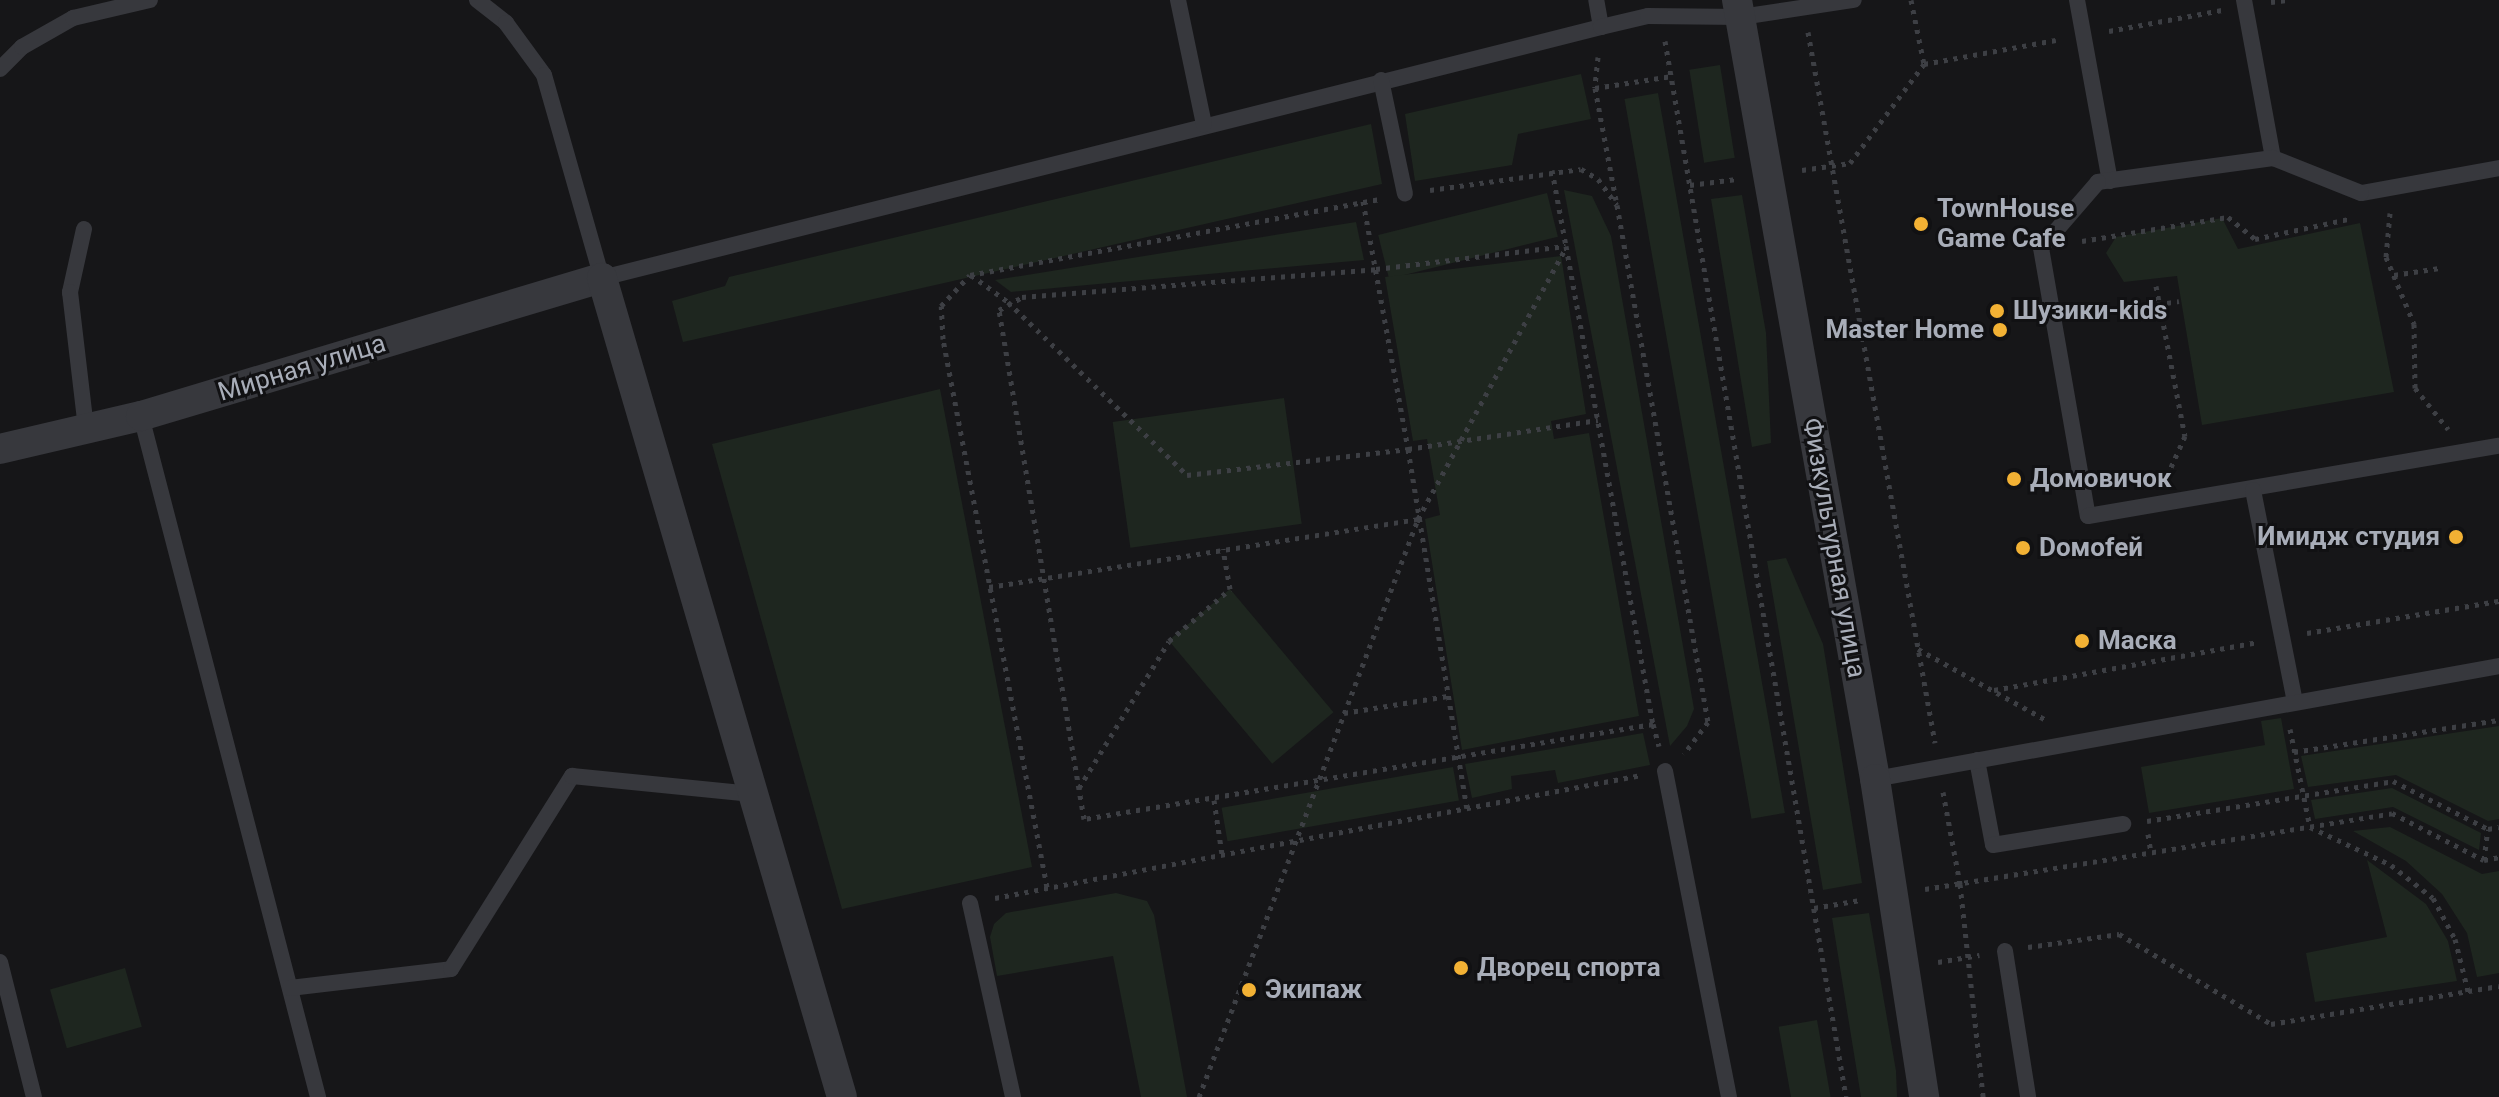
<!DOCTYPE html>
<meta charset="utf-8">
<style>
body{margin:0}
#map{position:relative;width:2499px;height:1097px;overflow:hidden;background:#161618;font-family:Roboto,sans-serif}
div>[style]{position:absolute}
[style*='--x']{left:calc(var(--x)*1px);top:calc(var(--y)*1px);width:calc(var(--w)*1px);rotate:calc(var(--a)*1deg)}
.green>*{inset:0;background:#1e261f;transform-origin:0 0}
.path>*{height:5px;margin-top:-2.5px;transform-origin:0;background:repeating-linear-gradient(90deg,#3d3f44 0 4px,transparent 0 10px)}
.service>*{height:16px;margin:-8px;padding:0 8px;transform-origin:8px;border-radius:8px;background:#37383d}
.minor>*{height:30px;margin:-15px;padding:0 15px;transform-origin:15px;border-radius:15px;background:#37383d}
.dots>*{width:22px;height:22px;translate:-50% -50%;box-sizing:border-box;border:4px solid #111113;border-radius:50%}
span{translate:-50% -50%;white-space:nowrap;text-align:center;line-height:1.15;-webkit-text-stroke:6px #111113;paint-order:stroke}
.poi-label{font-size:26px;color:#a8adb8;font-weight:700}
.left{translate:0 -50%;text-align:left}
.right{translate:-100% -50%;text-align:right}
.street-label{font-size:26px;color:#a8adb8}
</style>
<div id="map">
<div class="green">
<div style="left:1720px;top:65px;width:94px;height:31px;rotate:81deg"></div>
<div style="clip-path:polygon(1581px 74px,1591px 119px,1518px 134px,1512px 165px,1415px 181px,1405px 114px)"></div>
<div style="left:1658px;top:93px;width:731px;height:34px;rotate:80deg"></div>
<div style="clip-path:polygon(1371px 124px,1382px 184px,683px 342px,672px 301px,725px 286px,729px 277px)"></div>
<div style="clip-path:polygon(1564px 190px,1592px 196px,1611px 236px,1694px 709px,1687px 726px,1670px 746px)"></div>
<div style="left:1547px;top:193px;width:45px;height:174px;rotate:76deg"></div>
<div style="clip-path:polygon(1742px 195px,1766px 333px,1771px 443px,1752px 447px,1711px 199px)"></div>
<div style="clip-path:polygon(2222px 218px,2238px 249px,2360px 223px,2394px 392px,2202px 425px,2177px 276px,2124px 282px,2106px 253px,2116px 237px)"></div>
<div style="clip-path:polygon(1356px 222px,1364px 260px,1011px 292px,995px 280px)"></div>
<div style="clip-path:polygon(1561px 256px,1586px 414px,1551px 421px,1554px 439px,1589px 433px,1639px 716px,1462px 750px,1425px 519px,1440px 515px,1427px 439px,1413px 441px,1385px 277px)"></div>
<div style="clip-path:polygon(940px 389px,1032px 867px,842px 909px,712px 444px)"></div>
<div style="left:1284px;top:398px;width:127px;height:173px;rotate:82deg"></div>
<div style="clip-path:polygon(1786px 558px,1823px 644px,1862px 883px,1823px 890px,1767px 561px)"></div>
<div style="left:1230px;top:589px;width:161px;height:80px;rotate:50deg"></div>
<div style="clip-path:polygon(2281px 718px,2294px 789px,2149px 813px,2141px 767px,2265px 745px,2261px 721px)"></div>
<div style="clip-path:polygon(2499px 726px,2499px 819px,2488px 821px,2396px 775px,2308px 787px,2301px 756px)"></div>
<div style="clip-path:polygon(1643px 733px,1650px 765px,1558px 783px,1555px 770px,1511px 776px,1512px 789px,1472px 798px,1465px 764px)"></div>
<div style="left:1453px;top:767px;width:34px;height:235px;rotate:80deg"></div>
<div style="clip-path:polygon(2392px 788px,2481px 833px,2479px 850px,2393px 807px,2315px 819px,2311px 800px)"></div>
<div style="clip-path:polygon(2390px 827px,2482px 874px,2499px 871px,2499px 973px,2477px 977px,2467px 933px,2442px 894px,2406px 861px,2353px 831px)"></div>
<div style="clip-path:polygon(2367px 860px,2426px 904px,2448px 941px,2457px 981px,2315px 1002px,2306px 953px,2387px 937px)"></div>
<div style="clip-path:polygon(1116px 893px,1147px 901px,1154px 915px,1187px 1097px,1141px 1097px,1113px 956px,997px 976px,990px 937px,994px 924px,1006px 913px)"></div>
<div style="clip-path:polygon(1869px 913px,1896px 1071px,1897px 1097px,1861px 1097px,1832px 918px)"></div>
<div style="left:125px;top:968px;width:61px;height:78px;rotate:74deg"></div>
<div style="left:1817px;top:1020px;width:78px;height:39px;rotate:80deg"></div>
</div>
<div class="path">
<div style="--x:1911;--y:0;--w:65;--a:78.5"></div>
<div style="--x:2271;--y:2;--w:16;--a:-7"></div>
<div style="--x:2109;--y:31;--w:115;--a:-10.5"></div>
<div style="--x:1808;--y:32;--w:722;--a:79.87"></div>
<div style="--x:1665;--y:41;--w:1071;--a:80.27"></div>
<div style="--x:1598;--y:57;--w:31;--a:96"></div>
<div style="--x:1595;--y:88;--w:114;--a:79.4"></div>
<div style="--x:1595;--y:88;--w:78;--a:-8.9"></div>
<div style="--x:1552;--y:170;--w:77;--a:79.6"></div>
<div style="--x:1566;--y:246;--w:486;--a:79.7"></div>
<div style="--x:1653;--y:724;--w:577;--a:170.52"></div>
<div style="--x:1084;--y:819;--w:516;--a:-99.48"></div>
<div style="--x:999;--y:310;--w:26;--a:-29"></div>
<div style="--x:1022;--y:297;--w:355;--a:-4.5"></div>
<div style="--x:1376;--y:269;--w:191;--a:-6.9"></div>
<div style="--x:1802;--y:170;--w:49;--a:-8.3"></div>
<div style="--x:1850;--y:163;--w:124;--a:-53.2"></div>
<div style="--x:1924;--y:64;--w:134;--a:-10.3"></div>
<div style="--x:1690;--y:185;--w:47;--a:-7.3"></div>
<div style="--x:1430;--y:190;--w:152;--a:-7.9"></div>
<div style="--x:1581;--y:169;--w:20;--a:30"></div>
<div style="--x:1598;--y:179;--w:32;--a:54"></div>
<div style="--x:1617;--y:205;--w:525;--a:80.02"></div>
<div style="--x:1708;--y:722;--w:40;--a:127"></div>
<div style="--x:1363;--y:201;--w:252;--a:79.7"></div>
<div style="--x:1408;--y:449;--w:192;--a:-8.7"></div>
<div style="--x:2390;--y:213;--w:44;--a:95.2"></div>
<div style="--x:2386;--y:257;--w:73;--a:67.3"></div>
<div style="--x:2414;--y:324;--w:64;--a:89.1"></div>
<div style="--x:2415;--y:388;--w:53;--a:51.2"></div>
<div style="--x:2082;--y:241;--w:148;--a:-9.3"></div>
<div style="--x:2228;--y:217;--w:35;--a:39"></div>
<div style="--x:2255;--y:239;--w:95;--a:-12.1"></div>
<div style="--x:971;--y:275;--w:46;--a:36.1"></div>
<div style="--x:1008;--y:302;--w:249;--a:44"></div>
<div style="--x:1187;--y:475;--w:223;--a:-6.7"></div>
<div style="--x:1408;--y:449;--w:364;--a:80.7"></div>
<div style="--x:2394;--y:275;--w:46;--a:-8.8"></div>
<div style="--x:2156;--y:286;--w:153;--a:79.1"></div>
<div style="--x:2185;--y:436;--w:44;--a:114.2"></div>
<div style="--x:2078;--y:316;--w:102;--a:-8.4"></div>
<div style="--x:989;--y:587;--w:434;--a:-9"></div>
<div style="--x:2307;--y:633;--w:195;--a:-9.5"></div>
<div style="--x:1918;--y:649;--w:149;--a:29"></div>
<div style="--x:1994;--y:690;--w:267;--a:-10.3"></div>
<div style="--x:1344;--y:713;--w:105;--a:-9.3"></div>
<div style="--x:1653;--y:724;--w:23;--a:75"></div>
<div style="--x:2290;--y:729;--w:100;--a:78.5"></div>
<div style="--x:2310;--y:827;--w:89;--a:25.1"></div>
<div style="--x:2391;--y:865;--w:53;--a:38.2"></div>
<div style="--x:2433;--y:898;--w:47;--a:61.8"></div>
<div style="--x:2455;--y:939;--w:54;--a:76"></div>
<div style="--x:2294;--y:752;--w:207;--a:-8.9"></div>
<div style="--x:1079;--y:788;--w:172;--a:-58.5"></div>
<div style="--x:1169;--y:641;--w:80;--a:-40.4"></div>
<div style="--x:1230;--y:589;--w:41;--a:-99.9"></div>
<div style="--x:1943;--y:792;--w:94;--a:79.5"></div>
<div style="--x:1960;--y:884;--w:214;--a:83.8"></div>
<div style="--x:1214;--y:800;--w:55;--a:81.6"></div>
<div style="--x:2147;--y:821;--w:249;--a:-9.2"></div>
<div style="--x:2393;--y:781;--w:106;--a:26.8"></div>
<div style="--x:2488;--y:829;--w:11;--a:-10"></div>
<div style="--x:2148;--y:834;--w:19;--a:81"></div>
<div style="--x:2484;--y:860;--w:31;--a:-83"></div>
<div style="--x:1047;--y:887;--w:558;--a:-100.75"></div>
<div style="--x:943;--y:339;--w:33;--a:-93"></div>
<div style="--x:941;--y:306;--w:42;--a:-46.9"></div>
<div style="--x:970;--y:275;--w:417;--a:-10.5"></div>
<div style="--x:1925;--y:889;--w:473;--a:-9.2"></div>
<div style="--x:2392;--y:813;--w:103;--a:27.1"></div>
<div style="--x:2484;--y:860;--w:15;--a:-11"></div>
<div style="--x:995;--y:898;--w:658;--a:-10.78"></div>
<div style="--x:1814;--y:908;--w:47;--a:-9.9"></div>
<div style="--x:2028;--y:947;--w:92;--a:-8.1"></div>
<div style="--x:2119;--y:934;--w:177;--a:30.6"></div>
<div style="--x:2271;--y:1024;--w:231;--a:-9.5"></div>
<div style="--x:1938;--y:962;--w:42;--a:-9.7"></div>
<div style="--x:1199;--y:1097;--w:618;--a:-69.25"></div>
<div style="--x:1418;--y:519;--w:310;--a:-61.4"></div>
</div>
<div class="service">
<div style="--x:477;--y:0;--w:37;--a:38"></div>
<div style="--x:506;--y:23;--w:64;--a:53.8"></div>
<div style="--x:544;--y:75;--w:211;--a:74.1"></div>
<div style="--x:602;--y:278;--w:1030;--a:-14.1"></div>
<div style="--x:1601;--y:27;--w:27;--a:-100"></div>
<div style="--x:1178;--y:0;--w:127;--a:78.2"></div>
<div style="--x:2077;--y:0;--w:184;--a:79.7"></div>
<div style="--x:2244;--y:0;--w:161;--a:79.6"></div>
<div style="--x:1601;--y:27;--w:48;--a:-13.2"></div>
<div style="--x:1648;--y:16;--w:93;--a:0.6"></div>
<div style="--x:1741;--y:17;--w:114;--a:-8.6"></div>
<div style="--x:0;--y:69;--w:31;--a:-45"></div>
<div style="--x:22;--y:47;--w:59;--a:-29.6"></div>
<div style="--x:73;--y:18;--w:79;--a:-13.2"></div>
<div style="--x:1381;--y:80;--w:116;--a:78.1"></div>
<div style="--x:2499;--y:168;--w:140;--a:169.7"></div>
<div style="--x:2361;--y:193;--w:95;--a:-158.3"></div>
<div style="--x:2273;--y:158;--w:177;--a:172.2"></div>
<div style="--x:2098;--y:182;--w:87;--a:130.8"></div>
<div style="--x:2041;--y:248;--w:272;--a:80.1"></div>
<div style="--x:2088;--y:516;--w:417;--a:-9.7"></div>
<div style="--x:84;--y:229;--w:65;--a:102.5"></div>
<div style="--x:70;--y:292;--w:138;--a:83.3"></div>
<div style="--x:141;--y:416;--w:704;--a:75.43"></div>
<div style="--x:2253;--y:490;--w:216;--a:78.8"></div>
<div style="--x:1977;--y:760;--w:86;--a:79.3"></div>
<div style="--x:1993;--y:845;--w:132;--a:-9.2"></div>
<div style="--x:1665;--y:771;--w:332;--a:78.9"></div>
<div style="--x:1875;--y:779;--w:634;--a:-10.26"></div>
<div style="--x:970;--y:903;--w:199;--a:77.5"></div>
<div style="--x:2005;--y:951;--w:148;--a:81"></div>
<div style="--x:0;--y:962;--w:139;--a:75.9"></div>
<div style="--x:290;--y:988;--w:162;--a:-6.7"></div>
<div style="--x:451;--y:969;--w:228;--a:-57.9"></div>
<div style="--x:572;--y:776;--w:181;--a:5.7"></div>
</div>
<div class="minor">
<div style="--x:1737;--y:0;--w:791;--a:79.95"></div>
<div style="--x:1875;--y:779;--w:322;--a:81.2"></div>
<div style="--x:0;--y:449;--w:145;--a:-13.2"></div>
<div style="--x:141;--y:416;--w:481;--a:-16.7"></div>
<div style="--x:602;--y:278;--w:853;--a:73.67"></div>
</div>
<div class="dots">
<div style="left:1921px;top:224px;background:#f2b134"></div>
<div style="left:1997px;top:311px;background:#f2b134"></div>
<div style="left:2000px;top:330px;background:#f2b134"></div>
<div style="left:2014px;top:479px;background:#f2b134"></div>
<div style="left:2456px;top:537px;background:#f2b134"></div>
<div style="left:2023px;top:548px;background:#f2b134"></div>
<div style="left:2082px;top:641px;background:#f2b134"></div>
<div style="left:1461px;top:968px;background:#f2b134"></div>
<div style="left:1249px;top:990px;background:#f2b134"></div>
</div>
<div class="poi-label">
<span class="left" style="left:1937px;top:224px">TownHouse<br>Game Cafe</span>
<span class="left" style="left:2013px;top:311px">Шузики-kids</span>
<span class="right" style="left:1984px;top:330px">Master Home</span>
<span class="left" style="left:2030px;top:479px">Домовичок</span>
<span class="right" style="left:2440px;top:537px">Имидж студия</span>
<span class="left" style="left:2039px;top:548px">Dомоfей</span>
<span class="left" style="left:2098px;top:641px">Маска</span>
<span class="left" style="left:1477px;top:968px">Дворец спорта</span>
<span class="left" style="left:1265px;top:990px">Экипаж</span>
</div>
<div class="street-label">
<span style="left:302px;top:368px;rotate:-17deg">Мирная улица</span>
<span style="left:1834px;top:548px;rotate:80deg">Физкультурная улица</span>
</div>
</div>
